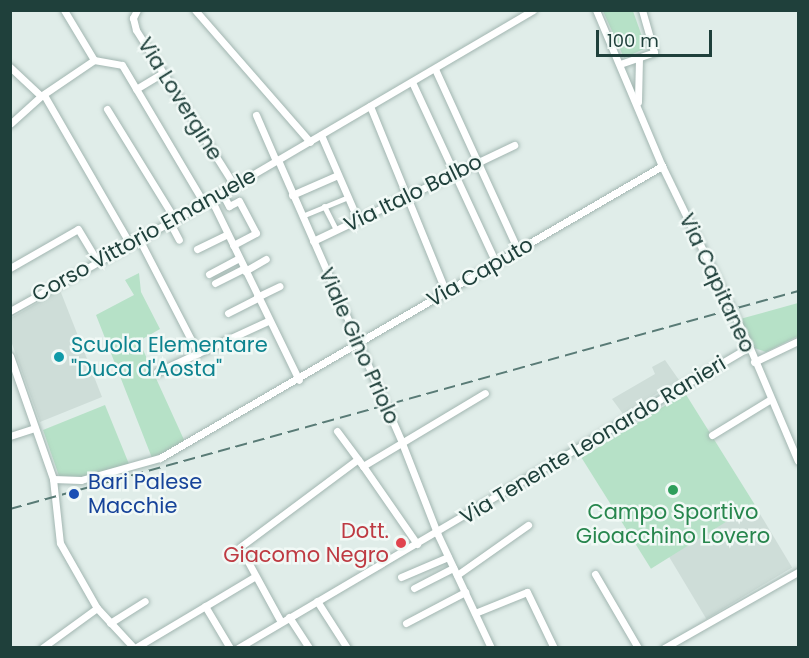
<!DOCTYPE html>
<style>
body{margin:0}
#map{position:relative;width:809px;height:658px;overflow:hidden;background:#e0ede9;font-family:Poppins,sans-serif}
div>[style]{position:absolute}
[style*='--x']{left:calc(var(--x)*1px);top:calc(var(--y)*1px);width:calc(var(--w)*1px);rotate:calc(var(--a)*1deg)}
.built>*{inset:0;background:#ceddd8;transform-origin:0 0}
.green>*{inset:0;background:#b6e1c7;transform-origin:0 0}
.roads{filter:drop-shadow(0 0 2px #a2b6b1) drop-shadow(0 0 2px #a2b6b1)}
.pedestrian>*{height:5px;margin:-2.5px;padding:0 2.5px;transform-origin:2.5px;border-radius:2.5px;background:#fff}
.minor>*{height:7px;margin:-3.5px;padding:0 3.5px;transform-origin:3.5px;border-radius:3.5px;background:#fff}
.rail>*{height:2px;margin-top:-1px;transform-origin:0;background:repeating-linear-gradient(90deg,#597b76 0 12px,transparent 0 18px)}
.dots>*{width:16px;height:16px;translate:-50% -50%;box-sizing:border-box;border:3px solid #f1f9f6;border-radius:50%}
span{translate:-50% -50%;white-space:nowrap;text-align:center;line-height:1.15;-webkit-text-stroke:5px #f1f9f6;paint-order:stroke}
.street-label{font-size:21px;color:#1f403b}
.culture-label{font-size:21px;color:#0d838f}
.left{translate:0 -50%;text-align:left}
.transit-label{font-size:21px;color:#164399}
.leisure-label{font-size:21px;color:#27864d}
.health-label{font-size:21px;color:#be3a42}
.right{translate:-100% -50%;text-align:right}
.frame{position:absolute;inset:0;border:12px solid #1f403b;pointer-events:none}
.scale{position:absolute;left:596px;top:30px;width:116px;height:27px;box-sizing:border-box;border:3px solid #1f403b;border-top:0;padding-left:8px;font-size:18px;line-height:21px;white-space:nowrap;color:#1f403b;-webkit-text-stroke:4px #f1f9f6;paint-order:stroke}
</style>
<div id="map">
<div class="built">
<div style="clip-path:polygon(60px 290px,102px 397px,40px 422px,11px 341px,11px 318px)"></div>
<div style="clip-path:polygon(665px 360px,679px 380px,623px 414px,612px 399px,655px 374px,652px 367px)"></div>
<div style="left:754px;top:504px;width:74px;height:100px;rotate:59deg"></div>
</div>
<div class="green">
<div style="clip-path:polygon(603px 11px,633px 11px,646px 48px,624px 58px)"></div>
<div style="clip-path:polygon(139px 273px,141px 292px,160px 329px,139px 341px,185px 442px,152px 458px,96px 315px,134px 295px,125px 280px)"></div>
<div style="clip-path:polygon(798px 303px,798px 336px,766px 352px,754px 348px,740px 319px)"></div>
<div style="left:685px;top:393px;width:131px;height:122px;rotate:58deg"></div>
<div style="clip-path:polygon(105px 405px,129px 464px,78px 478px,59px 476px,43px 430px)"></div>
</div>
<div class="roads">
<div class="pedestrian">
<div style="--x:324;--y:206;--w:27;--a:63"></div>
<div style="--x:302;--y:216;--w:50;--a:-22.4"></div>
</div>
<div class="minor">
<div style="--x:64;--y:10;--w:58;--a:59"></div>
<div style="--x:137;--y:10;--w:9;--a:117"></div>
<div style="--x:133;--y:18;--w:12;--a:76"></div>
<div style="--x:136;--y:30;--w:183;--a:57.7"></div>
<div style="--x:195;--y:10;--w:175;--a:48.9"></div>
<div style="--x:596;--y:10;--w:169;--a:67.1"></div>
<div style="--x:662;--y:166;--w:195;--a:64.1"></div>
<div style="--x:747;--y:341;--w:130;--a:67"></div>
<div style="--x:94;--y:60;--w:28;--a:10"></div>
<div style="--x:122;--y:65;--w:161;--a:59.3"></div>
<div style="--x:620;--y:64;--w:36;--a:-19"></div>
<div style="--x:654;--y:52;--w:44;--a:-105.9"></div>
<div style="--x:10;--y:67;--w:42;--a:43.1"></div>
<div style="--x:435;--y:69;--w:199;--a:65.4"></div>
<div style="--x:412;--y:82;--w:200;--a:65.1"></div>
<div style="--x:136;--y:89;--w:31;--a:-31"></div>
<div style="--x:44;--y:95;--w:170;--a:60"></div>
<div style="--x:638;--y:102;--w:43;--a:-88.7"></div>
<div style="--x:370;--y:106;--w:201;--a:67.8"></div>
<div style="--x:107;--y:109;--w:128;--a:58.4"></div>
<div style="--x:256;--y:115;--w:50;--a:66.5"></div>
<div style="--x:10;--y:124;--w:42;--a:-42.1"></div>
<div style="--x:41;--y:96;--w:64;--a:-34.2"></div>
<div style="--x:321;--y:135;--w:93;--a:66.5"></div>
<div style="--x:278;--y:160;--w:309;--a:66.3"></div>
<div style="--x:402;--y:443;--w:97;--a:68.7"></div>
<div style="--x:437;--y:533;--w:127;--a:64.8"></div>
<div style="--x:222;--y:193;--w:15;--a:62"></div>
<div style="--x:229;--y:206;--w:11;--a:-27"></div>
<div style="--x:239;--y:201;--w:36;--a:62"></div>
<div style="--x:256;--y:233;--w:26;--a:152"></div>
<div style="--x:292;--y:195;--w:50;--a:-23.5"></div>
<div style="--x:211;--y:199;--w:201;--a:64.1"></div>
<div style="--x:169;--y:221;--w:21;--a:62"></div>
<div style="--x:138;--y:237;--w:131;--a:62.7"></div>
<div style="--x:313;--y:241;--w:223;--a:-25.5"></div>
<div style="--x:197;--y:249;--w:34;--a:-26"></div>
<div style="--x:10;--y:268;--w:78;--a:-29.8"></div>
<div style="--x:78;--y:229;--w:37;--a:59"></div>
<div style="--x:245;--y:271;--w:24;--a:-30"></div>
<div style="--x:209;--y:274;--w:34;--a:-28"></div>
<div style="--x:215;--y:283;--w:33;--a:-27"></div>
<div style="--x:257;--y:297;--w:25;--a:-26"></div>
<div style="--x:10;--y:311;--w:230;--a:-29.1"></div>
<div style="--x:211;--y:199;--w:373;--a:-30.4"></div>
<div style="--x:228;--y:313;--w:34;--a:-27"></div>
<div style="--x:10;--y:356;--w:130;--a:70.7"></div>
<div style="--x:53;--y:479;--w:64;--a:83.8"></div>
<div style="--x:60;--y:543;--w:75;--a:60.4"></div>
<div style="--x:97;--y:608;--w:54;--a:47.2"></div>
<div style="--x:754;--y:362;--w:49;--a:-25.5"></div>
<div style="--x:157;--y:372;--w:122;--a:-24.7"></div>
<div style="--x:337;--y:431;--w:44;--a:53.4"></div>
<div style="--x:363;--y:466;--w:142;--a:-30.9"></div>
<div style="--x:712;--y:435;--w:69;--a:-31.4"></div>
<div style="--x:10;--y:436;--w:26;--a:-18"></div>
<div style="--x:363;--y:466;--w:95;--a:55.3"></div>
<div style="--x:53;--y:479;--w:28;--a:2"></div>
<div style="--x:81;--y:480;--w:82;--a:-15.6"></div>
<div style="--x:160;--y:458;--w:581;--a:-30.19"></div>
<div style="--x:595;--y:574;--w:86;--a:59.8"></div>
<div style="--x:457;--y:575;--w:87;--a:-35.2"></div>
<div style="--x:401;--y:577;--w:51;--a:-23.1"></div>
<div style="--x:414;--y:588;--w:44;--a:-27.1"></div>
<div style="--x:317;--y:601;--w:56;--a:57.4"></div>
<div style="--x:205;--y:606;--w:49;--a:59.2"></div>
<div style="--x:475;--y:613;--w:56;--a:-22"></div>
<div style="--x:527;--y:592;--w:62;--a:64.3"></div>
<div style="--x:289;--y:617;--w:37;--a:57"></div>
<div style="--x:281;--y:622;--w:85;--a:-118.7"></div>
<div style="--x:240;--y:547;--w:147;--a:-36.7"></div>
<div style="--x:110;--y:623;--w:41;--a:-32.2"></div>
<div style="--x:406;--y:623;--w:67;--a:-27.7"></div>
<div style="--x:42;--y:648;--w:68;--a:-36"></div>
<div style="--x:135;--y:648;--w:139;--a:-30.8"></div>
<div style="--x:238;--y:648;--w:593;--a:-30.5"></div>
<div style="--x:664;--y:648;--w:154;--a:-29.6"></div>
</div>
</div>
<div class="rail">
<div style="--x:10;--y:509;--w:818;--a:-15.46"></div>
</div>
<div class="dots">
<div style="left:59px;top:357px;background:#0f9aa8"></div>
<div style="left:673px;top:490px;background:#2e9e5b"></div>
<div style="left:74px;top:494px;background:#1a4fb4"></div>
<div style="left:401px;top:543px;background:#e0444e"></div>
</div>
<div class="street-label">
<span style="left:180px;top:99px;rotate:58deg">Via Lovergine</span>
<span style="left:413px;top:193px;rotate:-26deg">Via Italo Balbo</span>
<span style="left:144px;top:235px;rotate:-29deg">Corso Vittorio Emanuele</span>
<span style="left:480px;top:272px;rotate:-30deg">Via Caputo</span>
<span style="left:717px;top:283px;rotate:65deg">Via Capitaneo</span>
<span style="left:359px;top:346px;rotate:66deg">Viale Gino Priolo</span>
<span style="left:593px;top:440px;rotate:-31deg">Via Tenente Leonardo Ranieri</span>
</div>
<div class="culture-label">
<span class="left" style="left:71px;top:357px">Scuola Elementare<br>"Duca d'Aosta"</span>
</div>
<div class="transit-label">
<span class="left" style="left:88px;top:494px">Bari Palese<br>Macchie</span>
</div>
<div class="leisure-label">
<span style="left:673px;top:524px">Campo Sportivo<br>Gioacchino Lovero</span>
</div>
<div class="health-label">
<span class="right" style="left:389px;top:543px">Dott.<br>Giacomo Negro</span>
</div>
<div class="frame"></div>
<div class="scale">100 m</div>
</div>
